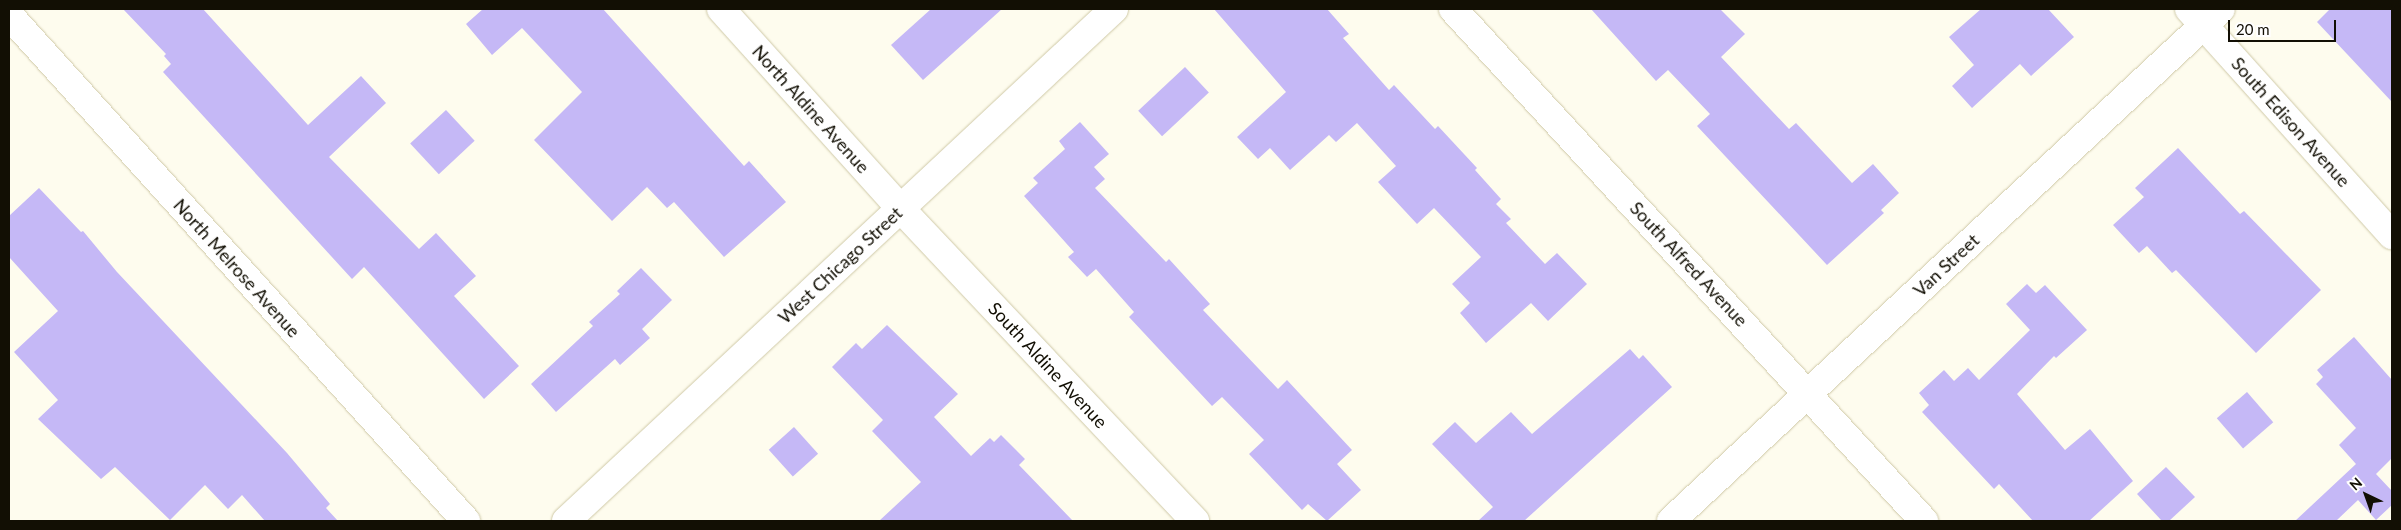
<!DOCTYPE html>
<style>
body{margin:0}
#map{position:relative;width:2401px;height:530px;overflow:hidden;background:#fefcee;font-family:Lato,sans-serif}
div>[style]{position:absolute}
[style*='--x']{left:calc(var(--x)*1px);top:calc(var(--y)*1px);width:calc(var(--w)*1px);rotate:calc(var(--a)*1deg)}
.building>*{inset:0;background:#c5b8f6;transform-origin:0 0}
.roads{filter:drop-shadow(0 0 1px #cfc9a7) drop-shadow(0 0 1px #cfc9a7)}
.street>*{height:28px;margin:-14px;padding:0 14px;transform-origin:14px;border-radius:14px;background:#fff}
span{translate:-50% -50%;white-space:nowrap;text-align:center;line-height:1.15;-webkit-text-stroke:4.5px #fff;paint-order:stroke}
.street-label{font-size:18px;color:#120f04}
.frame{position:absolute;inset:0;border:10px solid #120f04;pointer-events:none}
.north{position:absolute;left:2341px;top:470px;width:50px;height:50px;-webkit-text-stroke:4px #fff;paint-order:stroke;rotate:318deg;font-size:14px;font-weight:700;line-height:20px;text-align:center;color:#120f04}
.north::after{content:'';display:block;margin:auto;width:18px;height:22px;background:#120f04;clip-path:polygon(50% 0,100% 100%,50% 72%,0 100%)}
.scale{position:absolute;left:2228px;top:20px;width:108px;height:22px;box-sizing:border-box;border:2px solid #120f04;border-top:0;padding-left:6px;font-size:15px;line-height:18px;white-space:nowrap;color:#120f04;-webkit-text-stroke:4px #fff;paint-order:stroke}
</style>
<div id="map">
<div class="building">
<div style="clip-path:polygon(123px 9px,203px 9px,308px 125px,361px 76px,386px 103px,329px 157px,419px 249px,436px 233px,476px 276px,454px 296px,519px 366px,484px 399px,364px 267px,352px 279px,163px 72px,171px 64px,164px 56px,166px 54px)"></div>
<div style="clip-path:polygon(483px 9px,603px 9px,744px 166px,749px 161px,786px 202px,724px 257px,674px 202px,667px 208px,647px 187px,612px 221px,534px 140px,582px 92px,522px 28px,492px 55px,466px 24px)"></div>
<div style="clip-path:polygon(931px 9px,1002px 9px,923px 80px,891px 45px)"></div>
<div style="clip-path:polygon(1214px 9px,1327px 9px,1349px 34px,1343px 38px,1389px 90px,1394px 85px,1435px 129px,1438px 126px,1477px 168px,1475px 170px,1501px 199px,1496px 204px,1511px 219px,1506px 223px,1545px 264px,1557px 253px,1587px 284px,1548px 321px,1531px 303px,1486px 343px,1460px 313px,1470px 303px,1452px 284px,1481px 257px,1434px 208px,1417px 224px,1378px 182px,1396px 166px,1357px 123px,1336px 142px,1329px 135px,1290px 170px,1270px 148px,1258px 159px,1237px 137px,1286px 92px)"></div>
<div style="clip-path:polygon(1591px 9px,1720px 9px,1745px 34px,1721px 57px,1789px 129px,1796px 123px,1852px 183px,1873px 164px,1899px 193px,1881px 210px,1884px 213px,1827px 265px,1697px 126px,1710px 114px,1668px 70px,1656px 81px)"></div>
<div style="clip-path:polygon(1981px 9px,2048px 9px,2074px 37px,2031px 76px,2020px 64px,1972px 108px,1952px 86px,1974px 65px,1949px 37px)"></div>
<div style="clip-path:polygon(2330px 9px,2392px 9px,2392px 102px,2317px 22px)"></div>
<div style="left:1185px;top:67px;width:35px;height:64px;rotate:47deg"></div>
<div style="left:446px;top:110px;width:42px;height:49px;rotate:47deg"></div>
<div style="clip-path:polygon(1080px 122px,1109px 154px,1094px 167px,1105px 179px,1095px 188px,1166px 262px,1169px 259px,1210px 304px,1203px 310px,1278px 389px,1287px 380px,1352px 450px,1337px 464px,1361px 490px,1327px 521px,1308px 504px,1302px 510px,1249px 454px,1264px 440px,1222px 397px,1212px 406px,1129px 317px,1134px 312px,1096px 269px,1087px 277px,1068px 257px,1074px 252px,1024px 196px,1038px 183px,1033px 178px,1065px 149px,1059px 141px)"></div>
<div style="clip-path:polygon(2178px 148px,2240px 214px,2244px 211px,2321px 290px,2256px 353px,2176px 270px,2172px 273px,2147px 246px,2139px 253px,2113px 225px,2144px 197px,2135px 188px)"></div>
<div style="clip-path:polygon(39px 188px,81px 232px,83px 231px,117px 272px,287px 453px,330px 504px,326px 508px,338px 521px,265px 521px,242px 495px,228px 509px,205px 485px,170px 520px,115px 467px,101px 479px,38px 419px,58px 400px,14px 352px,58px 311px,9px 257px,9px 216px)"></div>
<div style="clip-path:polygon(641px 268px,672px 300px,642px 329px,650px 338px,620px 365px,615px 359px,556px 412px,531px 384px,593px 326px,589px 322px,620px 294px,617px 291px)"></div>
<div style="clip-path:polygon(2027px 284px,2036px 293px,2045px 285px,2087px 330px,2056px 358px,2054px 356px,2017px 394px,2065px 450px,2090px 429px,2133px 481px,2089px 521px,2033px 521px,1999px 484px,1994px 489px,1922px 412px,1929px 405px,1919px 393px,1944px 370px,1954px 381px,1968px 368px,1979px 380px,2030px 330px,2006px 304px)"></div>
<div style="clip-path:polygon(887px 325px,958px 394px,934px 417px,971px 456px,990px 438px,994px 442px,1001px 435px,1025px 459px,1019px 465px,1073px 521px,879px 521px,921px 482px,872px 431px,883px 420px,832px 367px,856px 343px,862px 349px)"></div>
<div style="clip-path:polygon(2354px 337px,2392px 380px,2392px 458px,2376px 474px,2392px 491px,2392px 505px,2376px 520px,2358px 500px,2336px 521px,2295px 521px,2356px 464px,2339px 445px,2356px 428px,2316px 384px,2323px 377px,2317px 370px)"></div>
<div style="clip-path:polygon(1630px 349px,1639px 359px,1643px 355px,1672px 387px,1524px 521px,1478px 521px,1493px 507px,1432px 444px,1455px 422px,1476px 443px,1511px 412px,1532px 434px)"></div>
<div style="left:2247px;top:392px;width:40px;height:40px;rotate:49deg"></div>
<div style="left:794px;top:427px;width:36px;height:34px;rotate:48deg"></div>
<div style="clip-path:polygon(2166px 467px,2195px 497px,2169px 521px,2162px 521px,2137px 494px)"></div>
</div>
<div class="roads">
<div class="street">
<div style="--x:721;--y:9;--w:269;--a:48"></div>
<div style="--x:901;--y:209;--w:429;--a:46.7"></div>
<div style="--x:1453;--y:9;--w:696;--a:47.39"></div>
<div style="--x:2189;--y:9;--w:304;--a:48.1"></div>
<div style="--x:9;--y:15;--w:682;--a:47.91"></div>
<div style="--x:566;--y:521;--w:750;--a:-43.05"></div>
<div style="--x:1671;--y:521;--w:751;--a:-42.95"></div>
</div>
</div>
<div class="street-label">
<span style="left:811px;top:109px;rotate:48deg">North Aldine Avenue</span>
<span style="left:2291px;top:122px;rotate:48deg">South Edison Avenue</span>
<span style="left:1689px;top:264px;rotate:47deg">South Alfred Avenue</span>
<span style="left:840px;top:265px;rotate:-43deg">West Chicago Street</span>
<span style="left:1946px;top:265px;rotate:-43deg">Van Street</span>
<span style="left:237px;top:268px;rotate:48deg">North Melrose Avenue</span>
<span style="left:1048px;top:365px;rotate:47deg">South Aldine Avenue</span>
</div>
<div class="frame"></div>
<div class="north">N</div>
<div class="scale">20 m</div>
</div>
